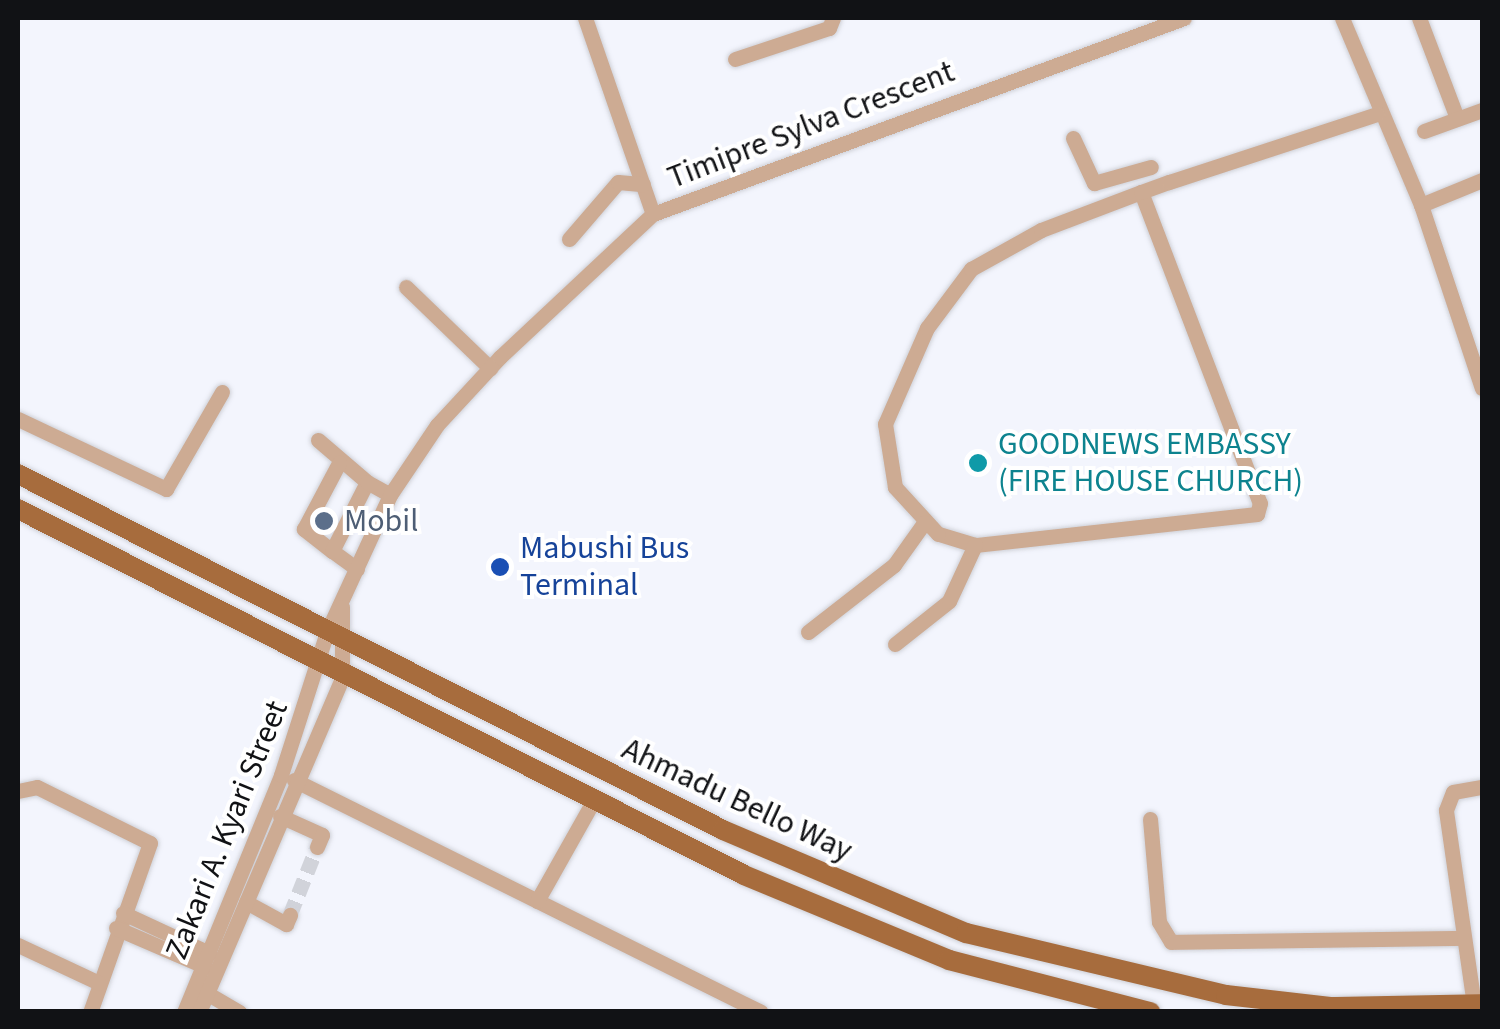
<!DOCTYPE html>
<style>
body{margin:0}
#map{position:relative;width:1500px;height:1029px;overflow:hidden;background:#f3f5fd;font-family:"Source Sans 3",sans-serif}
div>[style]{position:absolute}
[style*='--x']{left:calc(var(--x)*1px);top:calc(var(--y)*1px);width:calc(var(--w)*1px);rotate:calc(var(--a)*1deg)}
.minor-tunnel>*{height:15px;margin-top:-7.5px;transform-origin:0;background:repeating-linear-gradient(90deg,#d1d3da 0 15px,transparent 0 23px)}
.roads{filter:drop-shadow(0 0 2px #cfd1d8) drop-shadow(0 0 2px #cfd1d8)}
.minor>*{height:15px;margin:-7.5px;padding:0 7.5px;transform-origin:7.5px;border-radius:7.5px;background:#cdab93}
.major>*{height:20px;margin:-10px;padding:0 10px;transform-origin:10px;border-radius:10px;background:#a76c3d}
.dots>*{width:28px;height:28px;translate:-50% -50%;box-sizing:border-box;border:5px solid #fff;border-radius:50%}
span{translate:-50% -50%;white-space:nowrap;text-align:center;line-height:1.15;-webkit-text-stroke:8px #fff;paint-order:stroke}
.street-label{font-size:32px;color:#111215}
.culture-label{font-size:32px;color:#0d838f}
.left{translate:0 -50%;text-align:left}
.service-label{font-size:32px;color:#4e5e75}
.transit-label{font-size:32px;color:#164399}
.frame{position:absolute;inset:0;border:20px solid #111215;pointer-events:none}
</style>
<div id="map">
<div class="minor-tunnel">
<div style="--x:290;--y:915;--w:73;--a:-68.3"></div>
</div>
<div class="roads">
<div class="minor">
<div style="--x:585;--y:18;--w:207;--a:70.9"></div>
<div style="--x:1342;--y:18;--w:203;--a:67.1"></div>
<div style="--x:1421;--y:205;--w:193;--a:71.6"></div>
<div style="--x:1419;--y:18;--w:107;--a:69.2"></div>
<div style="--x:735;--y:59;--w:99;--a:-18.3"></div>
<div style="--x:829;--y:28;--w:11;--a:-68"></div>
<div style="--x:1424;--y:131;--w:62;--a:-19.9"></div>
<div style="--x:1073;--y:138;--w:50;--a:65"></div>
<div style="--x:1094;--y:183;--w:59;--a:-15.7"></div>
<div style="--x:1141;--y:192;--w:333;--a:69.1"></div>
<div style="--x:1260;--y:503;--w:11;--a:105"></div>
<div style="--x:1257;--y:514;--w:284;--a:173.7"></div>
<div style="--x:975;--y:545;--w:39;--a:-163"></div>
<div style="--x:938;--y:534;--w:64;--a:-132.5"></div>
<div style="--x:895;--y:487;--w:64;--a:-99"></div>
<div style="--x:885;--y:424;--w:105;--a:-66.4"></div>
<div style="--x:927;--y:328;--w:74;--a:-53.3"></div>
<div style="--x:971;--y:269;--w:80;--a:-29.1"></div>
<div style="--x:1041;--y:230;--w:107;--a:-20.8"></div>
<div style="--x:1141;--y:192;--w:30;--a:-20"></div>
<div style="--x:1169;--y:182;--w:219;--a:-18.1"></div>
<div style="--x:1421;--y:205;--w:66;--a:-22.3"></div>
<div style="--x:569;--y:239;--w:75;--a:-49.3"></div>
<div style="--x:618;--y:182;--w:25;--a:5"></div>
<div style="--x:406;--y:287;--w:117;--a:44"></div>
<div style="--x:18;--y:419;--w:164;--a:25.3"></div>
<div style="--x:166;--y:489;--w:112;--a:-60"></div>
<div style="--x:318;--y:440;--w:65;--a:40.6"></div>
<div style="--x:332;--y:551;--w:36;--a:-142"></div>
<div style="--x:304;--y:529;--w:75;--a:-62.1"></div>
<div style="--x:357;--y:569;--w:31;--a:-144"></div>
<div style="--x:332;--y:551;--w:77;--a:-63.1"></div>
<div style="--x:367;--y:482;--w:26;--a:29"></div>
<div style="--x:808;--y:632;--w:109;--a:-37.9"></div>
<div style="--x:894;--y:565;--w:52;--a:-54.5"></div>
<div style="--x:895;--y:644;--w:69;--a:-38.5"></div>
<div style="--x:949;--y:601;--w:62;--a:-65.1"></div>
<div style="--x:294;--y:780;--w:521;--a:26.42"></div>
<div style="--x:18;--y:791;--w:19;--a:-12"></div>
<div style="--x:37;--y:787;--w:126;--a:26.4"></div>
<div style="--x:150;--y:843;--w:179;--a:109.5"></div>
<div style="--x:280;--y:816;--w:46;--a:24.3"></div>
<div style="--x:322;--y:835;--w:13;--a:113"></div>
<div style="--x:1150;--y:819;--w:103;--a:85"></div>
<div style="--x:1159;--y:922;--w:23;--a:59"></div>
<div style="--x:1171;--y:942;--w:292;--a:-0.8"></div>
<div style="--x:537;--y:901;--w:110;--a:-60.6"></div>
<div style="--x:246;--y:902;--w:46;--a:28.8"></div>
<div style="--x:286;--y:924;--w:10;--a:-66"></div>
<div style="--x:123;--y:913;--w:95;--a:24.9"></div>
<div style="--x:116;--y:928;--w:96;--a:23.4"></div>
<div style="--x:18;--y:945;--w:89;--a:25.1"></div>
<div style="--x:198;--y:988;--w:48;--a:30.3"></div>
<div style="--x:1474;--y:1005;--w:197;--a:-98.2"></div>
<div style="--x:1446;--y:810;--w:19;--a:-69"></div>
<div style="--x:1453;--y:792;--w:29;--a:-10"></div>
<div style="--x:184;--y:1012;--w:256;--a:-67.7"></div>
<div style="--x:281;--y:775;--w:150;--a:-72.2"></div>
<div style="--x:327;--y:632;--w:151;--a:-65.3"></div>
<div style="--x:390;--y:495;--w:84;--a:-56.1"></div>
<div style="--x:437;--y:425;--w:93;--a:-47.2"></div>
<div style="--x:500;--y:357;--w:209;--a:-43.1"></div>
<div style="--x:653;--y:214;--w:566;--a:-20.26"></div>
<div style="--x:199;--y:1012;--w:362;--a:-66.8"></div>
<div style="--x:342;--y:679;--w:72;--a:-90"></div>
</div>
<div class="major">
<div style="--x:18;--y:474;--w:790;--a:26.79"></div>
<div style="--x:723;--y:830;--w:264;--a:23"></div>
<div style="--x:966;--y:933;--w:267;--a:13.4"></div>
<div style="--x:1226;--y:995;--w:107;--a:6.5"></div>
<div style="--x:1332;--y:1007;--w:150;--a:-1.1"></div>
<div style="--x:18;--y:509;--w:813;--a:26.75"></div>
<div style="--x:744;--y:875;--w:222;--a:22.5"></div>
<div style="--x:949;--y:960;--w:208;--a:14.5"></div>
</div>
</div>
<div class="dots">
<div style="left:978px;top:463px;background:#0f9aa8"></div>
<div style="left:324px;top:521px;background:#5c6f8a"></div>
<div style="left:500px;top:567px;background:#1a4fb4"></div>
</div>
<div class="street-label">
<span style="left:811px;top:125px;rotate:-21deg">Timipre Sylva Crescent</span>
<span style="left:737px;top:800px;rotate:25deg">Ahmadu Bello Way</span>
<span style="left:227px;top:830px;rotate:-68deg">Zakari A. Kyari Street</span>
</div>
<div class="culture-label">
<span class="left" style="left:998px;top:463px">GOODNEWS EMBASSY<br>(FIRE HOUSE CHURCH)</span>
</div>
<div class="service-label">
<span class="left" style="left:344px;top:521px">Mobil</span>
</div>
<div class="transit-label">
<span class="left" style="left:520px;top:567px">Mabushi Bus<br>Terminal</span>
</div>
<div class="frame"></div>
</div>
